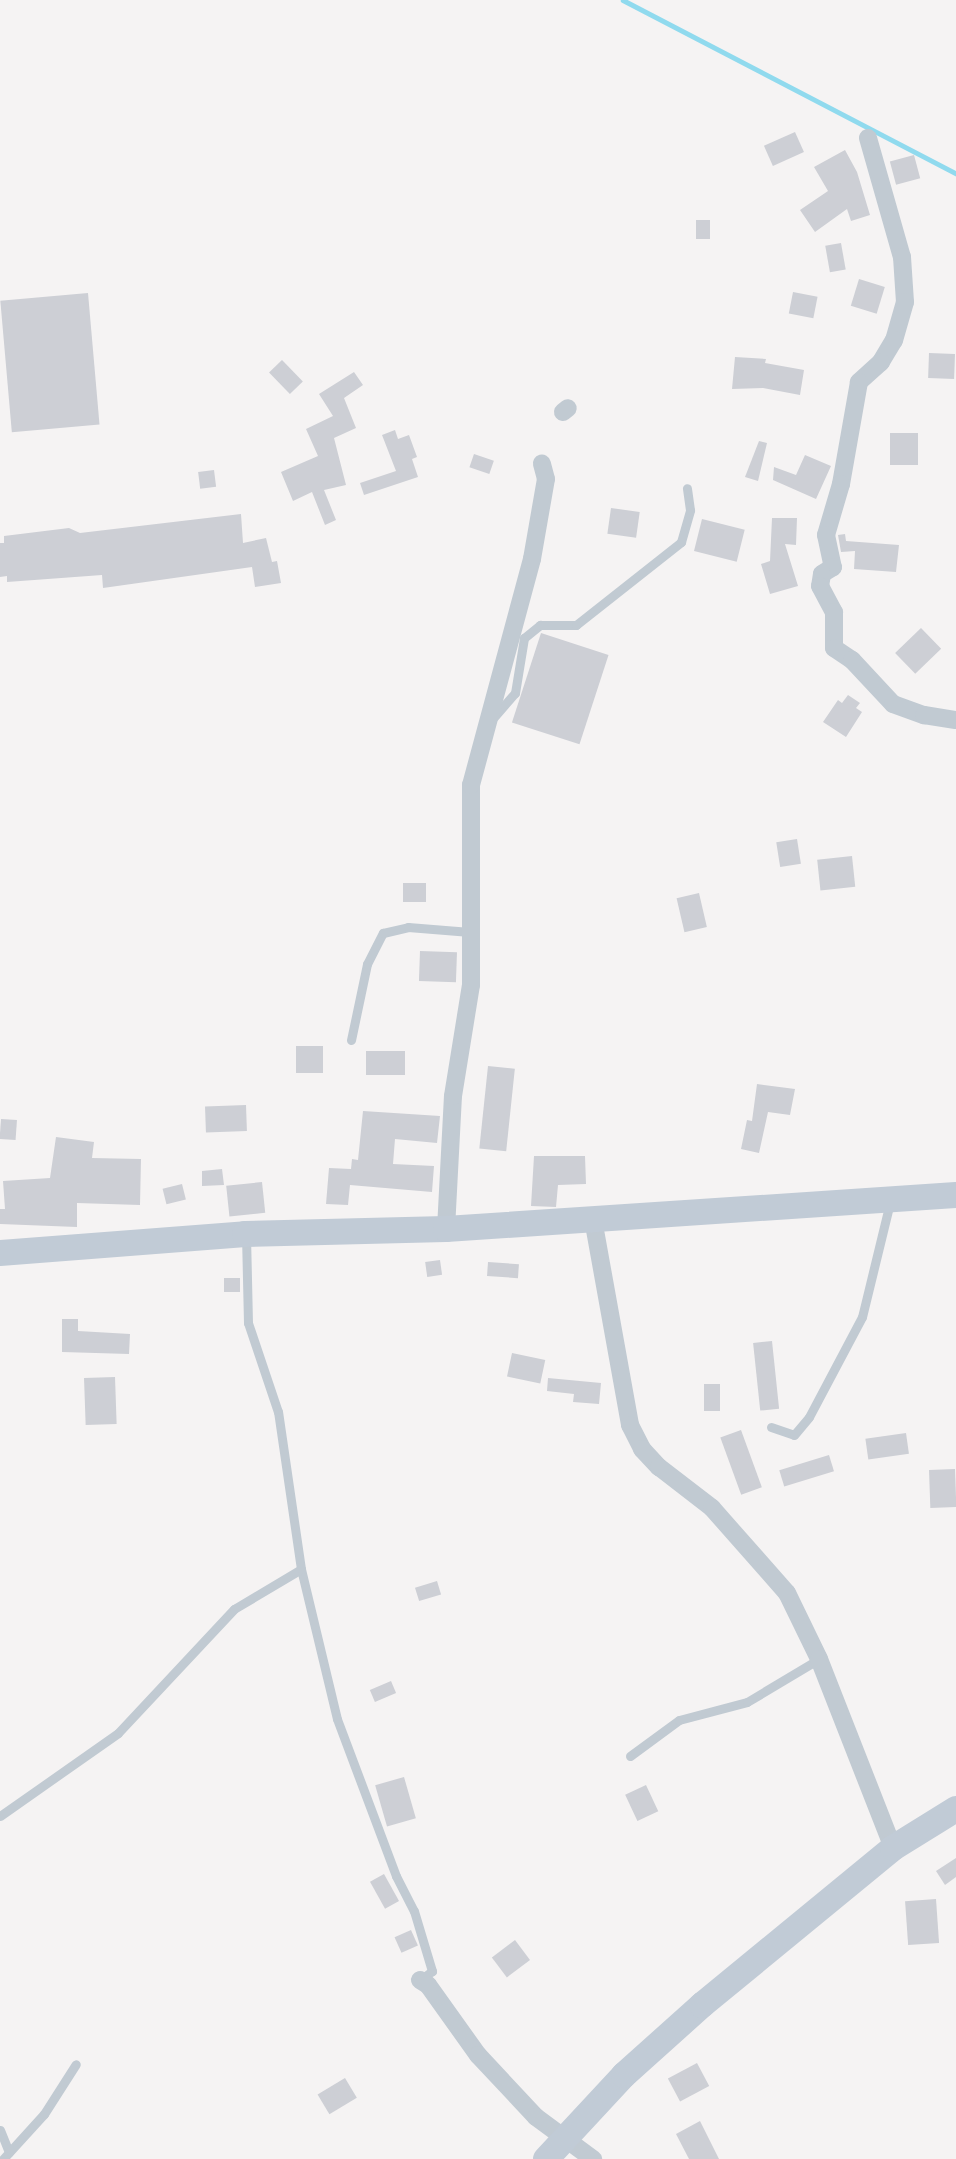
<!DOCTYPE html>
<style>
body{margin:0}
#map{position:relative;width:956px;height:2159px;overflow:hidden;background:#f5f3f3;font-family:"Roboto Condensed",sans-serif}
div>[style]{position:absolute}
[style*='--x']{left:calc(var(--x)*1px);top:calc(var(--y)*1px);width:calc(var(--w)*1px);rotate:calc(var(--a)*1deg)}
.stream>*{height:4.5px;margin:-2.25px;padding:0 2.25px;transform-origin:2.25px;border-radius:2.25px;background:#90daee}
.building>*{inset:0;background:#cdcfd5;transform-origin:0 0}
.lane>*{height:9px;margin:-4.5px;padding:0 4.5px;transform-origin:4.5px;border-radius:4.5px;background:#c1cad2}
.street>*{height:18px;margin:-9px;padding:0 9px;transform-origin:9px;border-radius:9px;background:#c1cad2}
.secondary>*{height:26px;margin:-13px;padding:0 13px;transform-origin:13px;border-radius:13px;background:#c1cbd6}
span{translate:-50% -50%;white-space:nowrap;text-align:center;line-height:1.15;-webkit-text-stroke:4.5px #fff;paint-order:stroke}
</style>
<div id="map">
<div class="stream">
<div style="--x:623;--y:0;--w:375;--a:27.5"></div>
</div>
<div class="building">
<div style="left:795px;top:132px;width:22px;height:34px;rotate:66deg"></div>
<div style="clip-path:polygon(845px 150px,857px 172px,870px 215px,851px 221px,847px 209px,815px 232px,800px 210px,828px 191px,814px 167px)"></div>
<div style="left:914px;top:155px;width:24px;height:25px;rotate:75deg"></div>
<div style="left:696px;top:220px;width:14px;height:19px"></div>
<div style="left:841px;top:243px;width:27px;height:16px;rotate:80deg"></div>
<div style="left:859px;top:279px;width:27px;height:28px;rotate:17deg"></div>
<div style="left:793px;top:292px;width:25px;height:22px;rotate:11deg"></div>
<div style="left:88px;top:293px;width:132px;height:88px;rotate:85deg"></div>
<div style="left:929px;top:353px;width:26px;height:25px;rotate:2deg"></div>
<div style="clip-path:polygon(735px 357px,766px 359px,765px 363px,804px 370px,800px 395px,763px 388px,732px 389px)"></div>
<div style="left:282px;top:360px;width:30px;height:18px;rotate:46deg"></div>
<div style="clip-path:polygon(354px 372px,363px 385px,344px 398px,356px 428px,334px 438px,346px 485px,324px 490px,336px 520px,325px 525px,312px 492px,293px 501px,281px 472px,318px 456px,306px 429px,333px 416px,319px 394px)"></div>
<div style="clip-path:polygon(395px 430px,398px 439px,409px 435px,417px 457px,412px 459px,418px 477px,364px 495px,360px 483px,396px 471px,382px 435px)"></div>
<div style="left:890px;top:433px;width:28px;height:32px"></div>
<div style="clip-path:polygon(759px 441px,767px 443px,758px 481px,745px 477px)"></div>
<div style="left:474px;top:454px;width:21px;height:14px;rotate:19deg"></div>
<div style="clip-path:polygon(805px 455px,831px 466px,816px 499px,773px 480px,774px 467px,796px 475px)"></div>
<div style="left:214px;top:470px;width:17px;height:16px;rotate:83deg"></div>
<div style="left:611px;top:508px;width:29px;height:26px;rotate:8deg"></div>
<div style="clip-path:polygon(241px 514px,243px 543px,266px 538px,272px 562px,277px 561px,281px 583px,255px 587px,252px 567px,103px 588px,102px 575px,7px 582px,7px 576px,0 577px,0 543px,4px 543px,4px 536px,69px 528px,80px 533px)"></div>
<div style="clip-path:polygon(772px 518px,797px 518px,796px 545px,785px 544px,798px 586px,770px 594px,761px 564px,770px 561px)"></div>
<div style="left:702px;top:519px;width:44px;height:33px;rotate:14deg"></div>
<div style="clip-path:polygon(845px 534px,846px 541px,899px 545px,896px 572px,854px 569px,855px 551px,841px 552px,838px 535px)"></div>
<div style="left:921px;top:628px;width:29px;height:36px;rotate:46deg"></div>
<div style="left:541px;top:633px;width:71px;height:94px;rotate:18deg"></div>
<div style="clip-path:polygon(848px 695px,860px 703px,856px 708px,862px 712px,846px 737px,823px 722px,838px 700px,842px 703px)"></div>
<div style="left:797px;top:839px;width:25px;height:21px;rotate:81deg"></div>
<div style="left:852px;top:856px;width:31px;height:35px;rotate:84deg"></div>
<div style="left:426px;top:883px;width:19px;height:23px;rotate:90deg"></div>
<div style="left:699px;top:893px;width:35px;height:23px;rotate:77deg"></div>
<div style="left:420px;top:951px;width:37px;height:30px;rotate:2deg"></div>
<div style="left:296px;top:1046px;width:27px;height:27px"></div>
<div style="left:366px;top:1051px;width:39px;height:24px"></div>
<div style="left:488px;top:1066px;width:27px;height:83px;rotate:6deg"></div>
<div style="clip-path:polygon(757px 1084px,795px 1089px,790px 1115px,768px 1112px,759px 1153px,741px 1149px,747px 1120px,752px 1121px)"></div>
<div style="left:246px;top:1105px;width:26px;height:41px;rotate:88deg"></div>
<div style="clip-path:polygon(363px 1111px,440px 1116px,437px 1143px,395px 1139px,393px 1164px,434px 1166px,432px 1192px,350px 1185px,348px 1205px,326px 1204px,329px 1168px,351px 1169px,352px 1159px,358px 1160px)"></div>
<div style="left:1px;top:1119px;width:16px;height:20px;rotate:4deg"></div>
<div style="clip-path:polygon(56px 1137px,94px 1142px,92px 1158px,141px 1159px,140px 1205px,77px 1203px,77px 1227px,0 1224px,0 1209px,5px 1209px,3px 1181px,50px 1178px)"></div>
<div style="clip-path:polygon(534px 1156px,585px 1156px,586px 1184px,558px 1185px,556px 1207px,531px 1206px)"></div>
<div style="clip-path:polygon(222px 1169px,224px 1185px,202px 1186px,202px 1171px)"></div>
<div style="left:262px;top:1182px;width:31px;height:36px;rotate:84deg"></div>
<div style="left:182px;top:1184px;width:16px;height:20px;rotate:76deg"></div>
<div style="left:440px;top:1260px;width:15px;height:15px;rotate:82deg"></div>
<div style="left:488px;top:1262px;width:31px;height:14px;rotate:4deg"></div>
<div style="left:224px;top:1278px;width:16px;height:14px"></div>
<div style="clip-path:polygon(62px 1319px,78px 1319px,78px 1331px,130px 1334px,129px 1354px,62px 1352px)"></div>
<div style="left:772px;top:1341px;width:68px;height:19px;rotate:84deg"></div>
<div style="left:512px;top:1353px;width:34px;height:24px;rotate:12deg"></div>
<div style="left:115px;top:1377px;width:47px;height:31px;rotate:88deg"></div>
<div style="clip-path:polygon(548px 1378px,601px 1383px,599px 1404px,573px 1402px,574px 1394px,547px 1391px)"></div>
<div style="left:720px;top:1384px;width:27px;height:16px;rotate:90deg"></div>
<div style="left:741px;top:1430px;width:61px;height:22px;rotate:70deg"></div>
<div style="left:906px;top:1433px;width:21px;height:41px;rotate:82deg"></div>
<div style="left:829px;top:1455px;width:17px;height:52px;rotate:73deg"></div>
<div style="left:955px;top:1469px;width:38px;height:26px;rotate:88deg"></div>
<div style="left:437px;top:1581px;width:14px;height:23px;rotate:73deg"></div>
<div style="left:391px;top:1681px;width:13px;height:23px;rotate:67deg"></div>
<div style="left:404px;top:1777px;width:43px;height:30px;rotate:74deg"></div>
<div style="left:646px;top:1785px;width:29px;height:23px;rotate:65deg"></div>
<div style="clip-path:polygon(956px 1858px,956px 1877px,945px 1885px,936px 1871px)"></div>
<div style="left:384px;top:1874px;width:31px;height:16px;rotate:61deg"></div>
<div style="left:936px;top:1899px;width:44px;height:31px;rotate:86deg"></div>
<div style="left:411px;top:1930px;width:17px;height:18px;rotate:66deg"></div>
<div style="left:515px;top:1940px;width:25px;height:29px;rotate:53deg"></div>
<div style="left:697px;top:2063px;width:26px;height:33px;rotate:62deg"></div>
<div style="left:345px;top:2078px;width:23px;height:32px;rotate:59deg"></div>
<div style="clip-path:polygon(700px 2121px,719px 2159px,689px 2159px,676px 2134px)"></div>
</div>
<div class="lane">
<div style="--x:494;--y:717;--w:32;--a:-49"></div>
<div style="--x:515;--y:693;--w:56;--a:-80.7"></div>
<div style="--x:524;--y:638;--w:21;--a:-39"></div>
<div style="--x:540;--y:625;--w:36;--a:0"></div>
<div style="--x:576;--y:625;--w:134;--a:-38.3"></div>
<div style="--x:681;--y:542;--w:33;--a:-74"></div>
<div style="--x:690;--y:510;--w:22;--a:-98"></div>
<div style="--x:351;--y:1040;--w:78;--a:-78.1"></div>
<div style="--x:367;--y:964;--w:35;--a:-63"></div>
<div style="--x:383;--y:933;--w:26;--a:-13"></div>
<div style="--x:408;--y:927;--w:62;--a:4.6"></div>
<div style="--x:771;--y:1427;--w:24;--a:19"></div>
<div style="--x:794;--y:1435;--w:23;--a:-50"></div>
<div style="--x:809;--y:1417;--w:113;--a:-62.1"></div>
<div style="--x:862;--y:1317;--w:118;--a:-76.3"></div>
<div style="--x:301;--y:1569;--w:154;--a:76.5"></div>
<div style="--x:337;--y:1719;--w:168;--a:69.4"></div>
<div style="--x:396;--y:1876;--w:39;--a:63"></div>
<div style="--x:414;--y:1911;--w:63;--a:73.3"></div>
<div style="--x:432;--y:1971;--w:15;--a:143"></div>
<div style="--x:630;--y:1756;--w:61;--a:-36.3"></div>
<div style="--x:679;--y:1720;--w:70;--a:-14.8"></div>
<div style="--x:747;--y:1702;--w:84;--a:-30.8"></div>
<div style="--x:0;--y:1816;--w:144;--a:-35.1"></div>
<div style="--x:118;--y:1733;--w:170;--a:-46.9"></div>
<div style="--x:234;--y:1609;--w:78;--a:-30.8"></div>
<div style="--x:301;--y:1569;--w:159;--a:-98.3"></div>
<div style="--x:278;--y:1412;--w:94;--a:-108.6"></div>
<div style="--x:248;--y:1323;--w:87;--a:-91.3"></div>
<div style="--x:0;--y:2130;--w:24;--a:68"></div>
<div style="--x:3;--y:2159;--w:61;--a:-47.7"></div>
<div style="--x:44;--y:2114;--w:59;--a:-57.4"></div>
</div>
<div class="street">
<div style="--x:868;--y:138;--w:124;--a:74.1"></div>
<div style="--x:902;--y:257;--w:45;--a:86.2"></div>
<div style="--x:905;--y:302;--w:40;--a:106"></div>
<div style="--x:894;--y:340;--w:26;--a:121"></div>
<div style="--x:881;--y:362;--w:30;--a:138"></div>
<div style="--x:859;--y:382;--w:104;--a:100"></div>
<div style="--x:841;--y:484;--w:53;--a:106.4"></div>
<div style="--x:826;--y:535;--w:33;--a:78"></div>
<div style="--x:833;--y:567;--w:13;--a:148"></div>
<div style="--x:822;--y:574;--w:12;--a:99"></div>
<div style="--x:820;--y:586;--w:30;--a:62"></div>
<div style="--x:834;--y:612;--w:36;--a:90"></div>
<div style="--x:834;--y:648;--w:22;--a:34"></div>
<div style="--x:852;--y:660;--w:60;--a:47"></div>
<div style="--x:893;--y:704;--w:33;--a:20"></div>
<div style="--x:924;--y:715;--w:32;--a:9"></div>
<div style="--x:563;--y:412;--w:6;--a:-39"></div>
<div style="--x:593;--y:1219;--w:209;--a:79.8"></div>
<div style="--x:630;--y:1425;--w:27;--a:63"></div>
<div style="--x:642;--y:1449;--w:25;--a:47"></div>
<div style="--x:659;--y:1467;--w:67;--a:37.7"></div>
<div style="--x:712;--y:1508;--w:113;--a:48.6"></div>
<div style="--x:787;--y:1593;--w:73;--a:64.1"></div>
<div style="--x:819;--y:1659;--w:203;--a:68.6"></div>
<div style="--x:446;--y:1229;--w:133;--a:-87"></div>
<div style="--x:453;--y:1096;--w:112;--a:-80.8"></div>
<div style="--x:471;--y:985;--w:200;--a:-90"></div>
<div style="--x:471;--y:785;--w:234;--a:-74.9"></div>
<div style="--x:532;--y:559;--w:81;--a:-80.1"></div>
<div style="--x:546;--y:479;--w:16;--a:-105"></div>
<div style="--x:420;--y:1980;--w:9;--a:32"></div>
<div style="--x:428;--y:1985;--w:86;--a:54.5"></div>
<div style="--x:478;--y:2055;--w:85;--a:46.9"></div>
<div style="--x:536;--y:2117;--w:71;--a:36.4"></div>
</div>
<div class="secondary">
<div style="--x:0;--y:1253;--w:246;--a:-4.4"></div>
<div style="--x:245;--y:1234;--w:201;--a:-1.4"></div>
<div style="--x:446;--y:1229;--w:511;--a:-3.81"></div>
<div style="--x:546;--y:2159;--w:115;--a:-47.1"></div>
<div style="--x:624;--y:2075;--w:105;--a:-41.9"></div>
<div style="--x:702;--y:2005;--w:247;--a:-39.4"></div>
<div style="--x:893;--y:1848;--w:74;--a:-31.8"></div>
</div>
</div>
